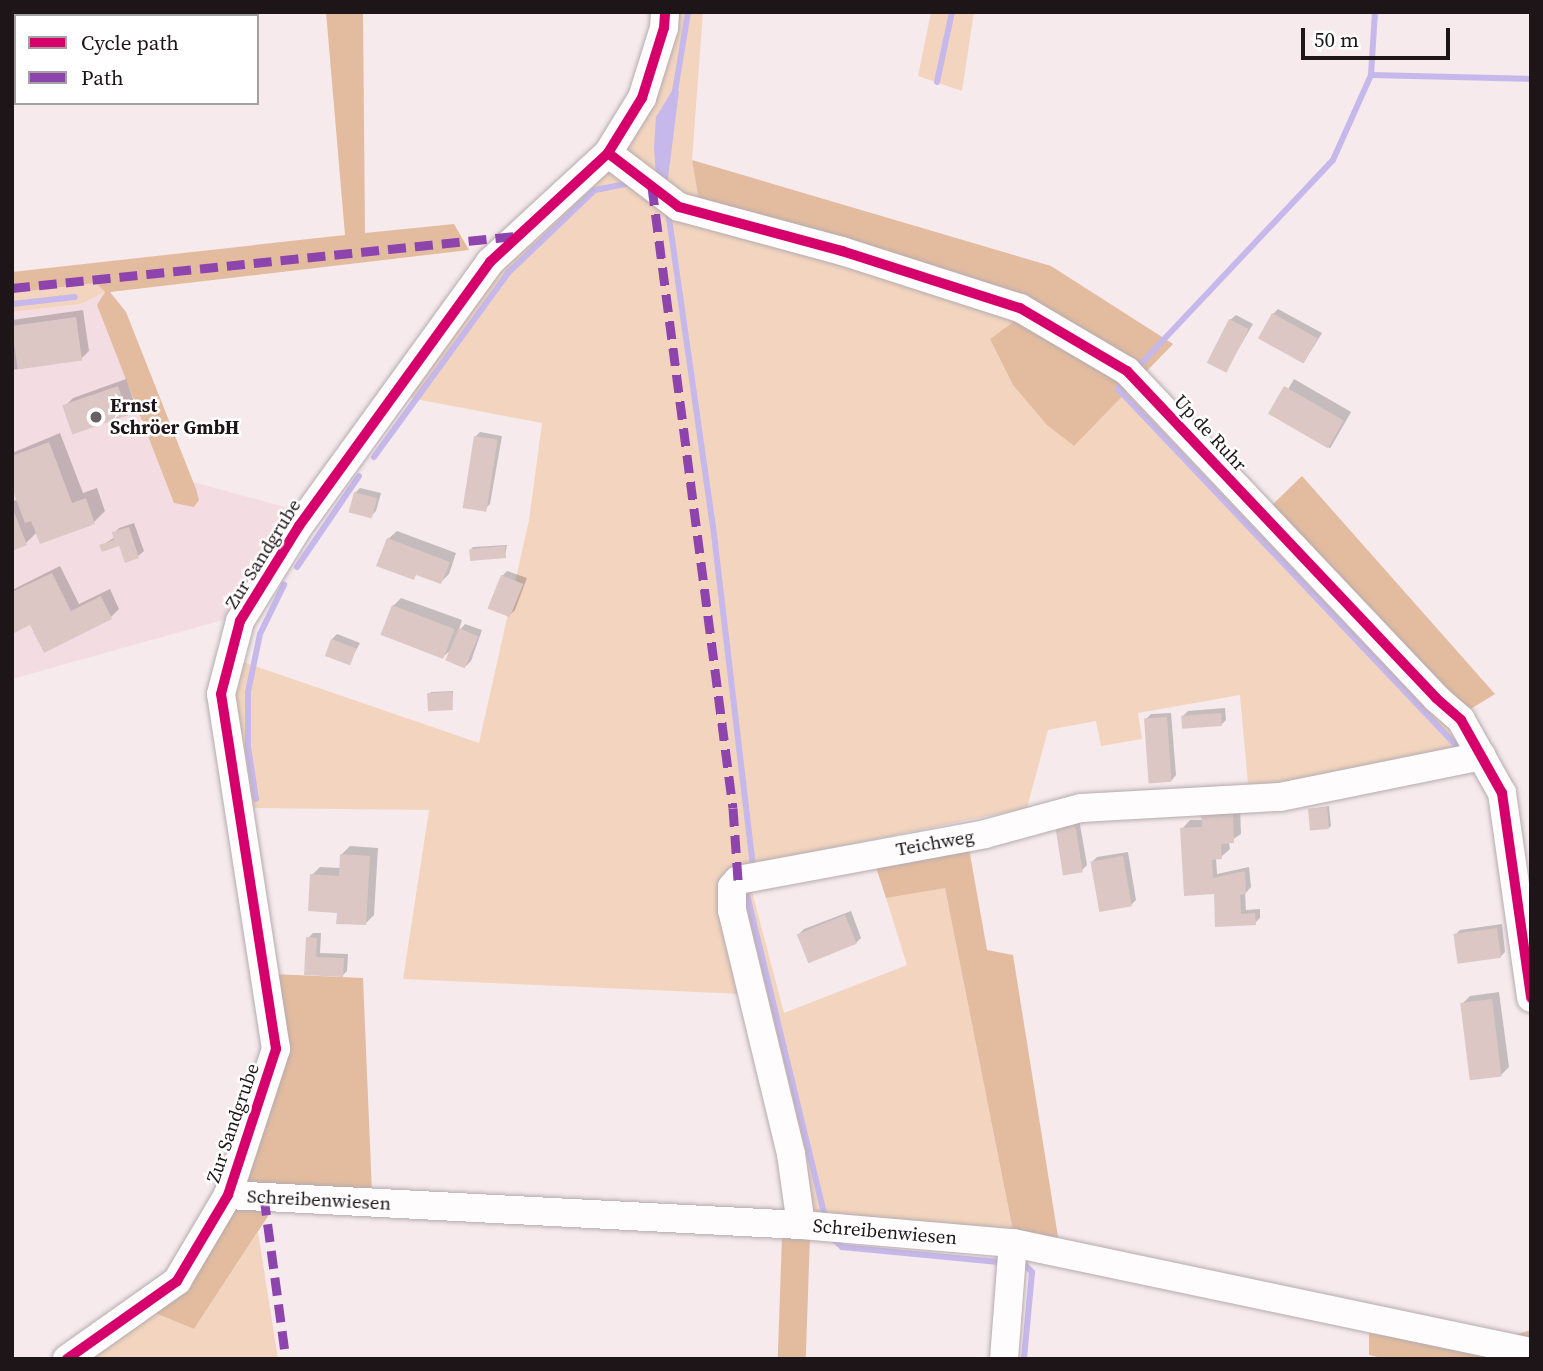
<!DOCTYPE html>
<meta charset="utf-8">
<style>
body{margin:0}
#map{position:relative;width:1543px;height:1371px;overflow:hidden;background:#f6eaed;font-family:"Source Serif 4",serif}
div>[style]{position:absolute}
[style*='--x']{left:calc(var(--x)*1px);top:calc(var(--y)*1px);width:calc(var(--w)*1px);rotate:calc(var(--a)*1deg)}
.built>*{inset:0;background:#f3dde3}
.green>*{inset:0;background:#f3d5bf}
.forest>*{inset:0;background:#e3bc9f;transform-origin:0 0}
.water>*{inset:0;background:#c7b8ec}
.shadow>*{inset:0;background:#0003;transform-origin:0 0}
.stream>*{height:6px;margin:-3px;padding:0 3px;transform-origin:3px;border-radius:3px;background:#c7b8ec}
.building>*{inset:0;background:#dcc7c5;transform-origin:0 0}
.roads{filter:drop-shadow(0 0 2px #b5abae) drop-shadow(0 0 2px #b5abae)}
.minor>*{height:28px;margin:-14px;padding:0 14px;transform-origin:14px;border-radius:14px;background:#fefcfc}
.quiet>*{height:9px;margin-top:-4.5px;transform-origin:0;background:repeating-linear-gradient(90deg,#8e44ad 0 18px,transparent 0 27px)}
.cycleway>*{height:10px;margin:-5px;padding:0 5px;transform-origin:5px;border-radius:5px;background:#d6006c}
.dots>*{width:19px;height:19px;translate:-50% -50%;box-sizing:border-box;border:4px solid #fff;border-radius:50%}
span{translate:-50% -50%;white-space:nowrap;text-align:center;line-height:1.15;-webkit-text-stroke:5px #fff;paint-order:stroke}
.poi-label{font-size:19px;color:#1d1518;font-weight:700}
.left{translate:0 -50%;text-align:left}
.street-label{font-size:19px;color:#1d1518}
.frame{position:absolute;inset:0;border:14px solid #1d1518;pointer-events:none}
.legend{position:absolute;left:14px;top:14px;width:245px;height:91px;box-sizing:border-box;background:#fff;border:2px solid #a5a1a3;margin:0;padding:9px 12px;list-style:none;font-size:21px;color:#1d1518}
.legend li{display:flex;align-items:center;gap:14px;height:35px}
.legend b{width:35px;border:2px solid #a5a1a3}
.scale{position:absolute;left:1301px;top:28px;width:149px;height:32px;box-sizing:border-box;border:4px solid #1d1518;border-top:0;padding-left:9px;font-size:21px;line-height:24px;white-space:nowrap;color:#1d1518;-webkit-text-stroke:5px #fff;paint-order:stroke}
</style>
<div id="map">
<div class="built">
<div style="clip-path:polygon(105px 292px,196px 489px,193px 482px,296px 510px,254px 571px,230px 618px,12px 679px,12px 312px,81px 304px)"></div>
</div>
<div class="green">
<div style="clip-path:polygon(674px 12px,703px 12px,692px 160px,699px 202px,673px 192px,621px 154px)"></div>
<div style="clip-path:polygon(931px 12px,974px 12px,962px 91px,918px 76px)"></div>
<div style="clip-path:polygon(607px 167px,682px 220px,1020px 317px,991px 339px,1130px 387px,1468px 749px,1282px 789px,1248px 784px,1240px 695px,1138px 713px,1142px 739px,1101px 746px,1096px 721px,1048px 730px,1027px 808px,743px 866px,743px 994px,403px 979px,429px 810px,253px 808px,232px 697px,240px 661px,479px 743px,529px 520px,542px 423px,405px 397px,496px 270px)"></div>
<div style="clip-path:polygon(96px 283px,105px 292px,81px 304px,12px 312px,12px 293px)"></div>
<div style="clip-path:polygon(750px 884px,784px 1013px,907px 965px,886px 898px,945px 887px,1013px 1231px,812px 1215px,742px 910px)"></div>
<div style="clip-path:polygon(258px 1232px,278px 1359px,83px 1359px,148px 1310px,194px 1329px)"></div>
</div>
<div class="forest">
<div style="clip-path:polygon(326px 12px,363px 12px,365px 233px,454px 224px,469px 250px,110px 292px,126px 312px,196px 489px,199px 500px,194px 507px,174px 503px,97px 305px,105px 292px,96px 283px,12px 293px,12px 272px,345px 235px)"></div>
<div style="clip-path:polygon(692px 160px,1051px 266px,1173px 344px,1074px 446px,1047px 425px,1013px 385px,990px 339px,1020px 317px,699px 202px)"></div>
<div style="clip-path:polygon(1302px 476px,1495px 694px,1469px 710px,1269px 508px)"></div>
<div style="clip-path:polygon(968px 843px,987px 950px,1013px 955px,1059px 1243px,1013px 1231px,945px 888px,886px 898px,874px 861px)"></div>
<div style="clip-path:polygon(272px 974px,363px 978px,372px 1193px,274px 1207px,194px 1329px,148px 1310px,188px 1281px,282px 1052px)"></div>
<div style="left:782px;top:1236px;width:28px;height:124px;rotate:2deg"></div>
<div style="clip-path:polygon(1531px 1330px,1531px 1359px,1386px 1359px,1369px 1355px,1369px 1333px,1462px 1350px)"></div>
</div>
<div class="water">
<div style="clip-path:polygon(672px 91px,679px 91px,667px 186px,656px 177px,654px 147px,656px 117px)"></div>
</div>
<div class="shadow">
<div style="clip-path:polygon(1278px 309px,1322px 333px,1304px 362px,1273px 314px)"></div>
<div style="clip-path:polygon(83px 310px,89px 351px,81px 359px,12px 370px,12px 320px)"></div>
<div style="clip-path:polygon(1236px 315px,1253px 324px,1226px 370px,1230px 320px)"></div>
<div style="clip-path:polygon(126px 379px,135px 405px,127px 414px,65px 406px,73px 398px)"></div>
<div style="left:1294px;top:379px;width:66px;height:42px;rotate:30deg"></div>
<div style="clip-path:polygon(480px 432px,502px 436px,490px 504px,485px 509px,475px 437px)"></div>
<div style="clip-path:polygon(60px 433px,83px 493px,97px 488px,105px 511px,94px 522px,37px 532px,26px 543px,12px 549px,12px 502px,18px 499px,12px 483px,12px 453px)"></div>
<div style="clip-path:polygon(360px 488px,381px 493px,376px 511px,371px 516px,355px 493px)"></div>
<div style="clip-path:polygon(134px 523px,144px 551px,138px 556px,126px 560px,121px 544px,101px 546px,115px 537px,114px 533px,119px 528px)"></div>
<div style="clip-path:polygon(397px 531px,456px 553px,449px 574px,441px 582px,418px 573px,413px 578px,388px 539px)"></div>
<div style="clip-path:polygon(507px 545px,505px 557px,471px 549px,473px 547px)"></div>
<div style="clip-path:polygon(60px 566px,79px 604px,110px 589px,119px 609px,111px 617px,45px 650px,31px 623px,12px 632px,12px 590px)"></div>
<div style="clip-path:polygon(507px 571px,527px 578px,515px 610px,510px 615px,502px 576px)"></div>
<div style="clip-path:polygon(401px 598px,462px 620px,458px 632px,465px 624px,482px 630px,471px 661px,466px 666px,454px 647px,443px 657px,393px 606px)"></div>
<div style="clip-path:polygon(337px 634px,360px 643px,349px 663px,332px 639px)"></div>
<div style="clip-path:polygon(453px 691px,452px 708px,429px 694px,431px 692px)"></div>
<div style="clip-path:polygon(1225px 708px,1226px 720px,1221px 725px,1183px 716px,1188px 711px)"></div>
<div style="clip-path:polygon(1171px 713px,1176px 775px,1171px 781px,1146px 719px,1151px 714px)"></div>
<div style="clip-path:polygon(1329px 806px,1331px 826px,1329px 828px,1310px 809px)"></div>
<div style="clip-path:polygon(1240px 807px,1241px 834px,1229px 842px,1230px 849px,1221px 857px,1216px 858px,1217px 874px,1249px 867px,1251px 887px,1245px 894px,1246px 910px,1260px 909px,1260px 918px,1255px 923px,1217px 926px,1215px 893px,1182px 829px,1190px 820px,1203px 820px,1203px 814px)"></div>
<div style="clip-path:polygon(1078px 813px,1087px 865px,1082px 870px,1056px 822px)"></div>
<div style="clip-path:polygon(350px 846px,378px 848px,374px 915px,366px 923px,339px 911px,312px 875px,320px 867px,341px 868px,342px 854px)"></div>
<div style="clip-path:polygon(1128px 852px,1136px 900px,1131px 905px,1092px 862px,1097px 857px)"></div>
<div style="clip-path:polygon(851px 911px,861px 938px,856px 943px,799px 934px,804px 929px)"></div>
<div style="clip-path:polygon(1502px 924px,1505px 952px,1500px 957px,1455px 935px,1460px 930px)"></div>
<div style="clip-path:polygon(313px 933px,321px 933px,320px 953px,348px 954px,347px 971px,342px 976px,306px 973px,308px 938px)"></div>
<div style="clip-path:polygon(1499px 992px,1509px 1067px,1501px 1075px,1462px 1004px,1470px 996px)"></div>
</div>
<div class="stream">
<div style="--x:1371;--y:75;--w:160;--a:1.4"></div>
<div style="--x:937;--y:82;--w:72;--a:-77.9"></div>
<div style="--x:674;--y:97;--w:86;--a:-80.6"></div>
<div style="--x:668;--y:211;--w:335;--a:81.9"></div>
<div style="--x:715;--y:543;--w:325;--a:83.3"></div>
<div style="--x:12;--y:304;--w:63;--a:-6.3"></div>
<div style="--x:1136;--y:369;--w:287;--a:-46.7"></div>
<div style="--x:1333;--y:160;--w:93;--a:-65.9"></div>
<div style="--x:1371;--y:75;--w:63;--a:-86.4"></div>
<div style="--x:1122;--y:382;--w:8;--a:120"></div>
<div style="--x:1118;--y:389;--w:495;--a:46.5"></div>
<div style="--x:374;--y:457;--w:228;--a:-53.9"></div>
<div style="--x:508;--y:273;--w:120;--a:-43.7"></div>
<div style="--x:595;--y:190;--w:36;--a:-11"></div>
<div style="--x:297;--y:567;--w:110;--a:-55.7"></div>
<div style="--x:256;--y:799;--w:53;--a:-98.7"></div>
<div style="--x:248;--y:747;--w:55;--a:-90"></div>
<div style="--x:248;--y:692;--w:59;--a:-78.3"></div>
<div style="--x:260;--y:634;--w:55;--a:-63.9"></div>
<div style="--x:747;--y:895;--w:328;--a:76.4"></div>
<div style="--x:831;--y:1237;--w:15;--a:42"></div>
<div style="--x:842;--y:1247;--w:157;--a:5.5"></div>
<div style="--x:1024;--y:1359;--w:87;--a:-84.7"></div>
<div style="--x:1032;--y:1272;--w:10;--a:-135"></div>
</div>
<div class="building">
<div style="left:1272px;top:313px;width:52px;height:29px;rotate:29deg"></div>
<div style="left:76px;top:317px;width:44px;height:65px;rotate:82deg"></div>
<div style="left:1229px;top:319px;width:22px;height:49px;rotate:27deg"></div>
<div style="left:118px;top:386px;width:31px;height:59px;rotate:71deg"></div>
<div style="left:1284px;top:386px;width:69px;height:32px;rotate:30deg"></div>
<div style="left:474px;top:436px;width:24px;height:73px;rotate:9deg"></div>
<div style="clip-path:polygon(49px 442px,72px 503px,86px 498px,95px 524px,40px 544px,31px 521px,25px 523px,12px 488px,12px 456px)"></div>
<div style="left:354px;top:492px;width:24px;height:21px;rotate:15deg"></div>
<div style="clip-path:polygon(12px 507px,27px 545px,12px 551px)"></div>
<div style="clip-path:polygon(129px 527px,139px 558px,125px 563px,119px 546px,102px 552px,99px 545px,114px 540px,112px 532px)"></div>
<div style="clip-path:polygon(387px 538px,450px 562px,441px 584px,416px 575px,414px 580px,376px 566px)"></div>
<div style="left:505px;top:546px;width:12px;height:36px;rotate:85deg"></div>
<div style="clip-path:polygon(52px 573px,71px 611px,101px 596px,112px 619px,44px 653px,30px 625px,12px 634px,12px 592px)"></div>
<div style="left:501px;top:575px;width:24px;height:36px;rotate:22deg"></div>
<div style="left:392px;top:605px;width:67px;height:32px;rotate:21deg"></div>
<div style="left:459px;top:628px;width:21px;height:35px;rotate:23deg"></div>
<div style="left:331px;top:639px;width:27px;height:18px;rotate:20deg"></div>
<div style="left:452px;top:692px;width:18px;height:25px;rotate:87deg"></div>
<div style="left:1221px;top:713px;width:13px;height:40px;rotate:86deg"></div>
<div style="left:1167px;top:717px;width:65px;height:23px;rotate:86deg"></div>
<div style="left:1327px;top:807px;width:22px;height:19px;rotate:85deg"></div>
<div style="clip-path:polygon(1217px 812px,1217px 815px,1233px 814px,1234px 843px,1221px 844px,1222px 859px,1212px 860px,1213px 878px,1245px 871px,1246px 894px,1240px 895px,1241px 914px,1255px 913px,1256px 925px,1215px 927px,1214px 894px,1184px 896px,1180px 828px,1202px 827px,1201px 813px)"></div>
<div style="left:1074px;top:817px;width:56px;height:20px;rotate:81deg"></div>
<div style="clip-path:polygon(340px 854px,370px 856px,366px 925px,336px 924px,337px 913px,308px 911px,310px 874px,339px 876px)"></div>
<div style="left:1123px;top:856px;width:51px;height:33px;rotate:80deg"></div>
<div style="left:845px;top:915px;width:31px;height:52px;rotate:68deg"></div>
<div style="left:1497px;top:928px;width:30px;height:44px;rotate:82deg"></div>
<div style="clip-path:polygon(306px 937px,317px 938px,316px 957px,344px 958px,343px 977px,304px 975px)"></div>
<div style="left:1492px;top:999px;width:78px;height:32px;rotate:83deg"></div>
</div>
<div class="roads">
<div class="minor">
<div style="--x:608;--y:153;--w:89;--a:37.3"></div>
<div style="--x:679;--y:207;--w:169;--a:15.1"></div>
<div style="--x:842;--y:251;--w:187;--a:17.8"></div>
<div style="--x:1020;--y:308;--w:124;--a:30.5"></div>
<div style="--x:1127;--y:371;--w:450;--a:46.6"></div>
<div style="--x:1436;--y:698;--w:33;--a:41"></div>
<div style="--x:1461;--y:720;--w:84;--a:60.7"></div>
<div style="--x:1502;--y:793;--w:207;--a:81.9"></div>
<div style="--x:228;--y:1195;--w:574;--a:3"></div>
<div style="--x:801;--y:1225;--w:213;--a:4.9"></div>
<div style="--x:1013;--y:1243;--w:529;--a:11.88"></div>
<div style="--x:801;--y:1225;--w:72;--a:-98"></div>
<div style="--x:791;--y:1154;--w:250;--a:-103.6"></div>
<div style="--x:732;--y:911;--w:24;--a:-90"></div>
<div style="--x:732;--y:887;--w:9;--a:-49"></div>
<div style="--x:738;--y:880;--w:251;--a:-10.5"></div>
<div style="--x:985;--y:834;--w:99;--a:-15.2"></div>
<div style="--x:1081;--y:808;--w:199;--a:-3.2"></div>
<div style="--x:1280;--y:797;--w:206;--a:-11.5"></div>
<div style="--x:67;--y:1359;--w:135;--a:-35.3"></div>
<div style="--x:177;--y:1281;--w:100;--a:-59.3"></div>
<div style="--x:228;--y:1195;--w:154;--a:-71.8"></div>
<div style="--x:276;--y:1049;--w:359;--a:-98.8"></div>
<div style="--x:221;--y:694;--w:75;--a:-75.4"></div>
<div style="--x:240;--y:621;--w:112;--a:-58.2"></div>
<div style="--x:299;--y:526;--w:326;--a:-54.1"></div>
<div style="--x:490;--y:262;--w:161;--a:-42.7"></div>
<div style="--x:608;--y:153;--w:65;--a:-58.3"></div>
<div style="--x:642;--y:98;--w:73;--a:-72.6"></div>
<div style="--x:664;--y:28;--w:16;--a:-86"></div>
<div style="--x:1004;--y:1359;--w:116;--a:-85.6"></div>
</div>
</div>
<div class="quiet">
<div style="--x:652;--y:187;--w:626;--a:82.57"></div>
<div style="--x:733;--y:808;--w:72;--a:86"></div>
<div style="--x:12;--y:288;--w:506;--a:-5.9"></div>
<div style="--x:264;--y:1197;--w:163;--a:82.3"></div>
</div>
<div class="cycleway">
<div style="--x:608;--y:153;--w:89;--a:37.3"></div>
<div style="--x:679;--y:207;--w:169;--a:15.1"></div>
<div style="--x:842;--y:251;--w:187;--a:17.8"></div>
<div style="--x:1020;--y:308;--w:124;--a:30.5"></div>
<div style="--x:1127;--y:371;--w:450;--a:46.6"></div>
<div style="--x:1436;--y:698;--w:33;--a:41"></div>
<div style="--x:1461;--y:720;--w:84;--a:60.7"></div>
<div style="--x:1502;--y:793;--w:207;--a:81.9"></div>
<div style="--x:67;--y:1359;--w:135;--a:-35.3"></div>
<div style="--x:177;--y:1281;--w:100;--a:-59.3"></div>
<div style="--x:228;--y:1195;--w:154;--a:-71.8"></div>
<div style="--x:276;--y:1049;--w:359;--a:-98.8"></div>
<div style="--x:221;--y:694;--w:75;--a:-75.4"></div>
<div style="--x:240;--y:621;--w:112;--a:-58.2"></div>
<div style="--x:299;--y:526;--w:326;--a:-54.1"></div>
<div style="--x:490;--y:262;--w:161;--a:-42.7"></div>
<div style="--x:608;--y:153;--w:65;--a:-58.3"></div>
<div style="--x:642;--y:98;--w:73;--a:-72.6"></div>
<div style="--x:664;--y:28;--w:16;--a:-86"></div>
</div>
<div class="dots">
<div style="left:96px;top:417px;background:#696063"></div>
</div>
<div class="poi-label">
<span class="left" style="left:110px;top:417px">Ernst<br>Schröer GmbH</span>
</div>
<div class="street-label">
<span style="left:1210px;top:433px;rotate:47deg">Up de Ruhr</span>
<span style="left:263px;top:554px;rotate:-58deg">Zur Sandgrube</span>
<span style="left:935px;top:843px;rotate:-10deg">Teichweg</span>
<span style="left:233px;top:1123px;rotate:-71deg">Zur Sandgrube</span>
<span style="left:319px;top:1200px;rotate:3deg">Schreibenwiesen</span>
<span style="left:885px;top:1232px;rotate:5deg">Schreibenwiesen</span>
</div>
<div class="frame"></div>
<ul class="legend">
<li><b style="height:9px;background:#d6006c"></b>Cycle path</li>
<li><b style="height:9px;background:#8e44ad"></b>Path</li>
</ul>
<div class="scale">50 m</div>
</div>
